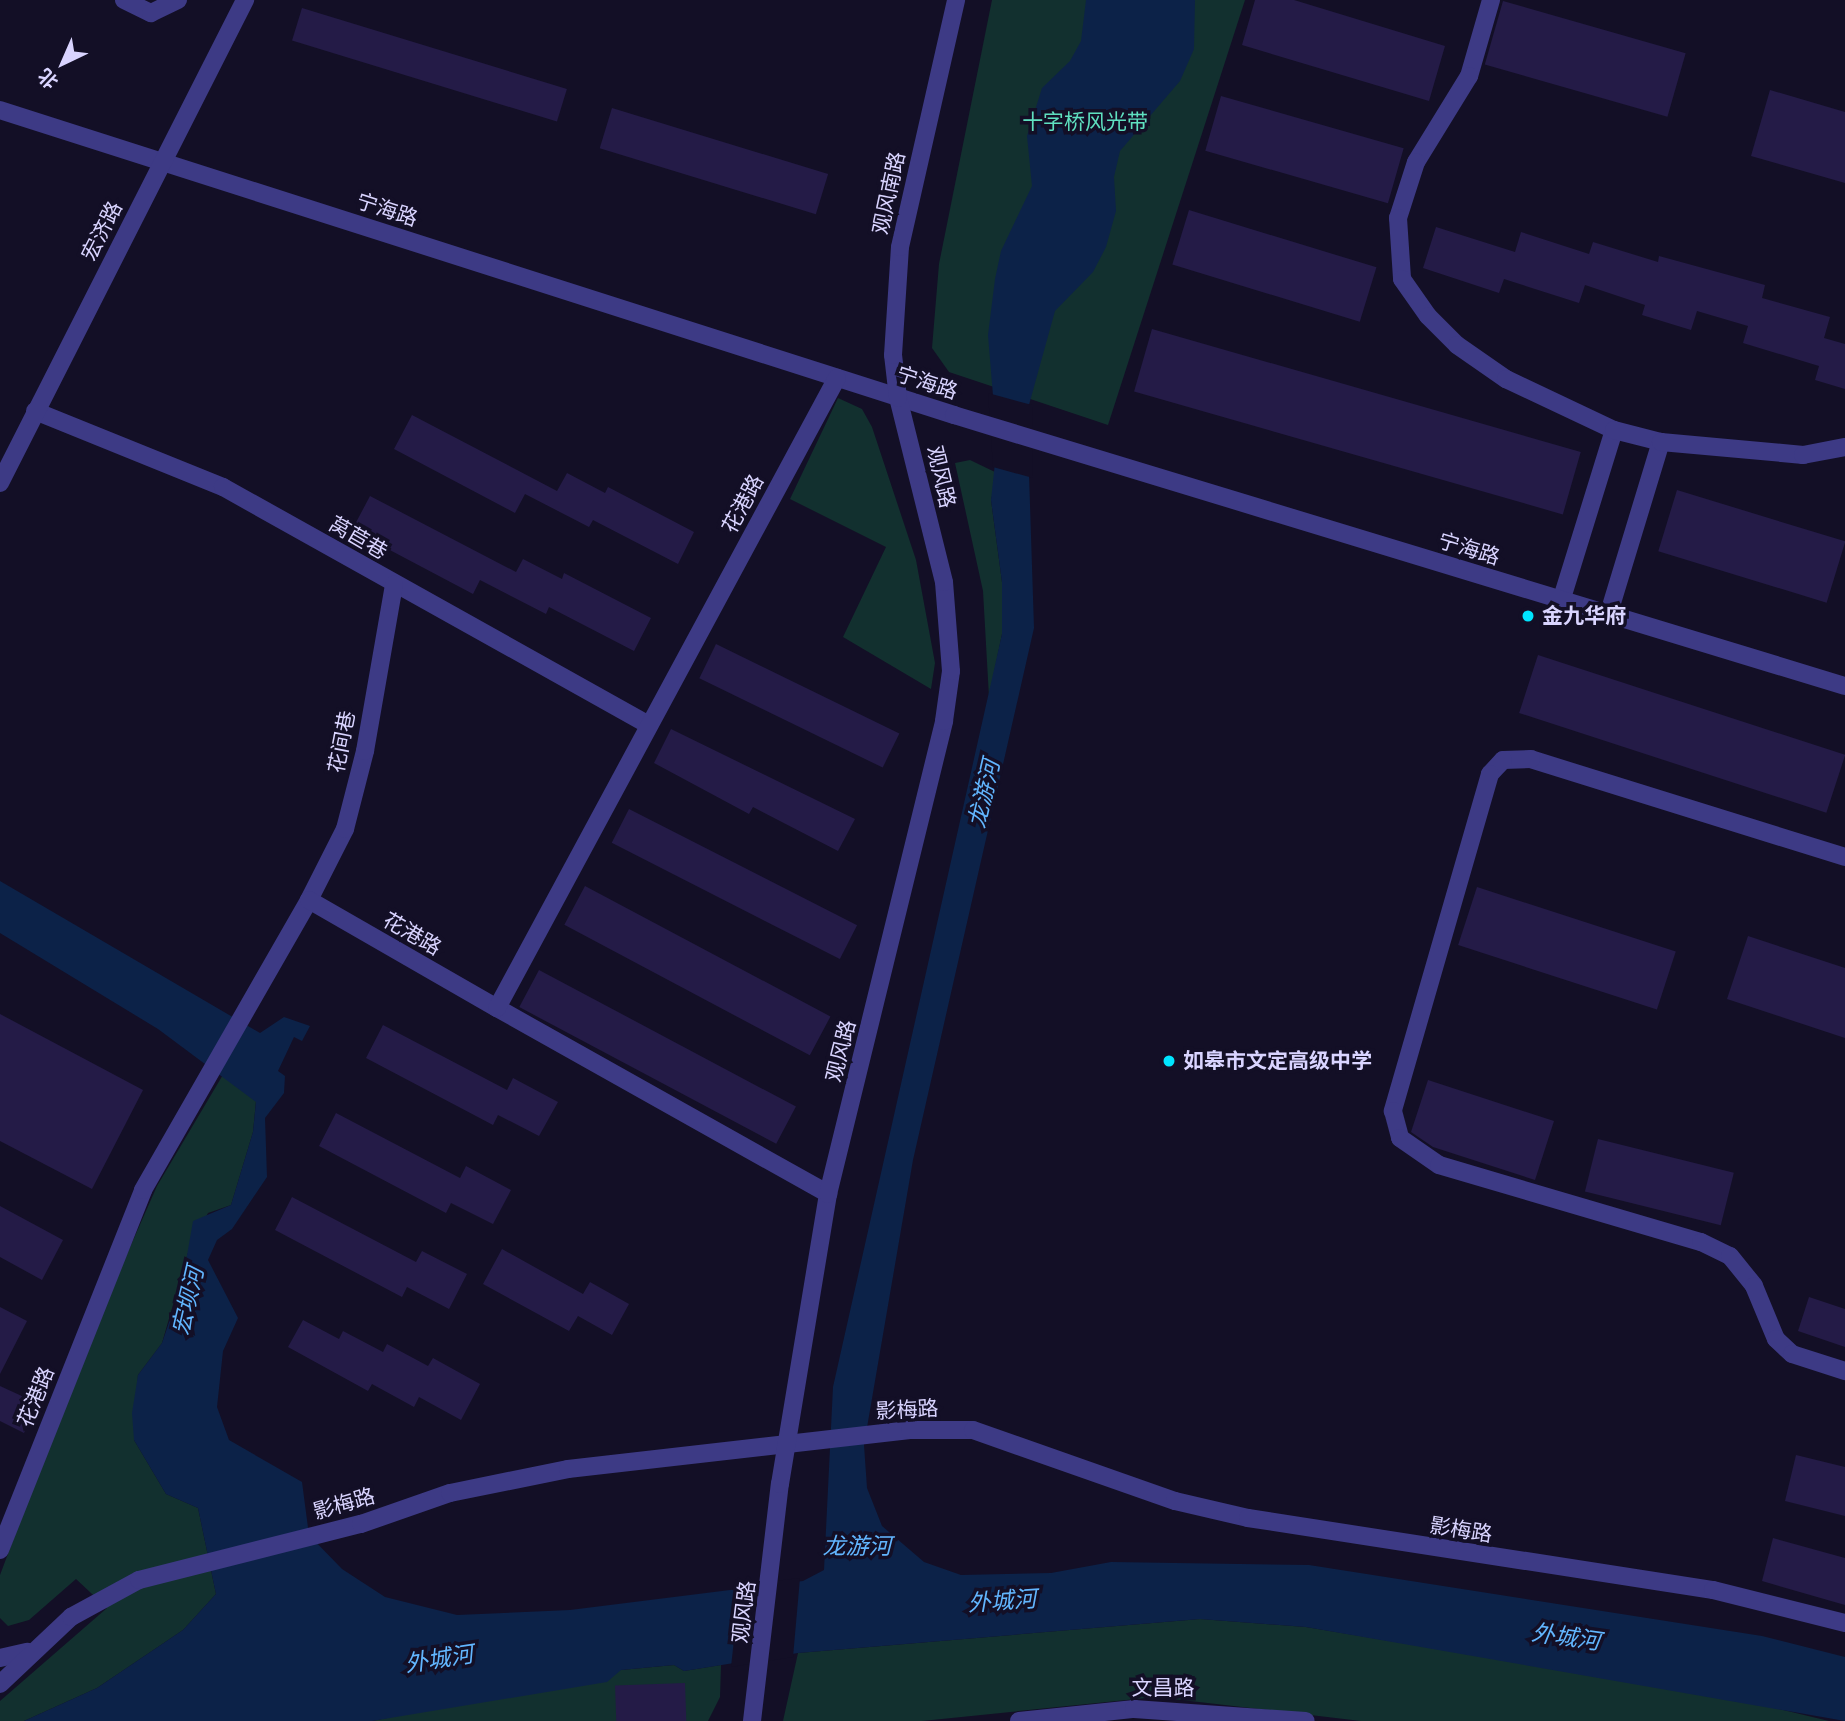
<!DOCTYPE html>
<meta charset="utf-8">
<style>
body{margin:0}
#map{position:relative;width:1845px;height:1721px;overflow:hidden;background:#130f26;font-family:Poppins,"Noto Sans SC",sans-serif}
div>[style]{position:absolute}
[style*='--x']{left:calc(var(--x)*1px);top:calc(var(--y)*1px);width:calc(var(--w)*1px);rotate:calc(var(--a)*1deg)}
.green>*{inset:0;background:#12302f}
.water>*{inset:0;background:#0c2248}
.pier>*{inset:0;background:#130f26}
.building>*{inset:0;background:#241b47;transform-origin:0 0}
.minor>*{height:18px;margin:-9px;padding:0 9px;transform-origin:9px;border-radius:9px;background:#3d3a85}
.dots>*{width:19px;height:19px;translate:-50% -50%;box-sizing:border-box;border:4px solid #130f26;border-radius:50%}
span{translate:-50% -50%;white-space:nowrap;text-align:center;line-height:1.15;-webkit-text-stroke:7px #130f26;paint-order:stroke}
.park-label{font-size:21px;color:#5fe0c0}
.street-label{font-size:21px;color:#d9d4ff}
.poi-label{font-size:21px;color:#d9d4ff;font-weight:700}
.left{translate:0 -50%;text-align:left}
.water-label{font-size:23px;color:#62b6ff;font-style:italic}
.north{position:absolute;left:28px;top:28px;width:70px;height:70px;-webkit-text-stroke:5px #130f26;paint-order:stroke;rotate:224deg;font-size:19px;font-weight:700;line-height:28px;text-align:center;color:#d9d4ff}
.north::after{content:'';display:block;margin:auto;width:24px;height:32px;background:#d9d4ff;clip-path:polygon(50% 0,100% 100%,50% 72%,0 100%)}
</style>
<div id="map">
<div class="green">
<div style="clip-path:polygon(992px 0,1245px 0,1108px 425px,949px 372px,932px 348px,939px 264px)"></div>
<div style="clip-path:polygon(838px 398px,862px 409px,872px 427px,916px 560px,935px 663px,931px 689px,843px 637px,886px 547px,790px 499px)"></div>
<div style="clip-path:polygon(970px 460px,997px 473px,991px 500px,1002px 582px,1002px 634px,989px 697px,983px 591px,955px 463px)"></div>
<div style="clip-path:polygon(224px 1073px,256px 1101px,253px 1132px,231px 1205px,208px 1213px,189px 1249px,162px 1343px,138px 1375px,134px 1440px,166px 1494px,198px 1508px,216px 1594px,183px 1630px,97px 1688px,24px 1721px,0 1721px,0 1701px,107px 1608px,76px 1579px,29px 1620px,8px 1626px,0 1618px,0 1575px,86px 1347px,157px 1186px)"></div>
<div style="clip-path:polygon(1200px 1619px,1306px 1627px,1742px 1700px,1829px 1721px,1361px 1721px,1156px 1697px,922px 1721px,783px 1721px,798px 1653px)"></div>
<div style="clip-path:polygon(674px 1665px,684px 1671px,721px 1665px,720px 1697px,708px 1721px,372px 1721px,621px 1670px)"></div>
</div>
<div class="water">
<div style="clip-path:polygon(1086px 0,1195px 0,1194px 49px,1180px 81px,1120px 151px,1114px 177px,1116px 211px,1106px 247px,1093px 272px,1055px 311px,1027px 412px,1034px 628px,913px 1160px,864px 1445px,867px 1488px,882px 1526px,924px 1562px,961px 1575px,1051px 1573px,1111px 1562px,1309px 1565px,1762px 1636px,1845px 1657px,1845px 1721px,1306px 1627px,1200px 1619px,798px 1653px,684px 1671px,674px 1665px,621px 1670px,607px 1682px,372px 1721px,24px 1721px,97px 1688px,183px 1630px,216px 1594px,198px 1508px,166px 1494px,134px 1440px,132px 1413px,138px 1375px,162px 1343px,182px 1284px,193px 1221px,231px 1205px,253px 1132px,256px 1102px,158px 1029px,0 933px,0 881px,260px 1033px,284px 1017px,310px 1026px,302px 1041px,294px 1037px,278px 1071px,285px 1076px,284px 1093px,265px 1118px,267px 1177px,232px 1229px,217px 1240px,208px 1260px,238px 1318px,223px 1351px,217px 1407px,229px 1440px,302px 1482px,309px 1535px,342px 1569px,385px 1597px,457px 1615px,570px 1610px,803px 1581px,824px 1570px,833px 1387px,1002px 634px,1002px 582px,991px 500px,997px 444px,988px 335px,995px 279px,1001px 251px,1032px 186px,1027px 136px,1042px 88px,1070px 61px,1081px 41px)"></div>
</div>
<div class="pier">
<div style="clip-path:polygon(988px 393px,1032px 405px,1033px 478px,993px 467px)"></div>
<div style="clip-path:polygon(800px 1578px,793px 1657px,731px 1667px,740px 1585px)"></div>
</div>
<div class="building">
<div style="clip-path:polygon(1255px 0,1294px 0,1445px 46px,1429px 101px,1242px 45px)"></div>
<div style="left:1503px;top:1px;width:190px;height:66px;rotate:16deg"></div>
<div style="left:302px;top:8px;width:277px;height:34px;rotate:17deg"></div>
<div style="clip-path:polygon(1770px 90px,1845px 112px,1845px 183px,1751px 156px)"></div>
<div style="left:1221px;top:96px;width:190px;height:57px;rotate:16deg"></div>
<div style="left:612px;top:108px;width:226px;height:42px;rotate:17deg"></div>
<div style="left:1189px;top:210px;width:196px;height:57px;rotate:17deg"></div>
<div style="clip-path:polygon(1436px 227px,1515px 252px,1521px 232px,1589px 254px,1593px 242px,1658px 262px,1659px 256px,1765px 285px,1762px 298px,1830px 317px,1824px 338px,1845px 344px,1845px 389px,1815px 380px,1819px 366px,1743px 343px,1748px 326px,1697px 311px,1691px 330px,1642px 315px,1645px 305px,1585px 285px,1579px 303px,1504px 279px,1499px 293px,1423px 268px)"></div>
<div style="left:1152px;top:329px;width:446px;height:65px;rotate:16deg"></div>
<div style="clip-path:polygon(412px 415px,557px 491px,567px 473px,605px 493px,608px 487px,694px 532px,678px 564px,593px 520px,589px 527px,525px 494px,515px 513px,394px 449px)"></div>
<div style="left:1677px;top:490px;width:176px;height:64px;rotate:17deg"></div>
<div style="clip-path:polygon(370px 496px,516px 572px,523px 559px,562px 579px,564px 573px,651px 618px,634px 651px,549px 607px,546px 614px,480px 580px,473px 594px,352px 530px)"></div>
<div style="left:716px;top:644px;width:204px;height:38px;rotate:26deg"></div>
<div style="left:1538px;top:655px;width:323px;height:61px;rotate:18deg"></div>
<div style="clip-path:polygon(671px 729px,855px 819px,838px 851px,753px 807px,749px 814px,654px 763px)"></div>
<div style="left:629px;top:809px;width:256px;height:38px;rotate:27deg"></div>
<div style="left:585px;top:886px;width:278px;height:44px;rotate:28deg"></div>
<div style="left:1477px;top:887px;width:209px;height:61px;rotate:18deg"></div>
<div style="clip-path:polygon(1748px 936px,1845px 968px,1845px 1038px,1727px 999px)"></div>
<div style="left:539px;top:970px;width:291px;height:42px;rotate:28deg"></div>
<div style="clip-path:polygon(0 1014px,143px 1090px,92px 1189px,0 1141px)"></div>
<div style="clip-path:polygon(383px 1025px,507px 1090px,513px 1078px,558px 1102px,539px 1136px,498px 1115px,493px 1125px,366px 1058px)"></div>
<div style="clip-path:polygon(1428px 1080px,1554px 1121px,1535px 1180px,1433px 1147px,1411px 1132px)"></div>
<div style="clip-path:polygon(336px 1113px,460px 1178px,466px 1166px,511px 1190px,493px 1224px,451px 1203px,446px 1213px,319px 1146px)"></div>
<div style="left:1598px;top:1139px;width:140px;height:54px;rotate:14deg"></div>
<div style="clip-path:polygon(292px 1197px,416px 1262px,422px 1251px,467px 1274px,449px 1309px,407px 1287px,402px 1297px,275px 1230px)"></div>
<div style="clip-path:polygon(0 1206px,63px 1240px,42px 1280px,0 1257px)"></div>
<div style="clip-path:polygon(502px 1249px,583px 1294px,590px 1282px,629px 1304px,612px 1335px,578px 1316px,569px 1331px,483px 1284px)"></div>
<div style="clip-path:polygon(1809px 1297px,1845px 1309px,1845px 1347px,1798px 1331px)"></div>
<div style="clip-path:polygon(0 1307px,27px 1321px,0 1374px)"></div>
<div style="clip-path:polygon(303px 1320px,339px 1339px,343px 1331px,383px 1352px,387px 1344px,428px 1366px,433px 1358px,480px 1384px,461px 1420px,419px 1397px,414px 1407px,372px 1384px,368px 1391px,288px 1347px)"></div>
<div style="clip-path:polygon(0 1386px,37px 1403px,24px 1433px,0 1421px)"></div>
<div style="clip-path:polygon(1796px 1455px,1845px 1467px,1845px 1516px,1785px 1501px)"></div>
<div style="clip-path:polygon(1773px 1538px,1845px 1558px,1845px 1605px,1762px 1581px)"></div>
<div style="left:685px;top:1683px;width:38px;height:70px;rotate:88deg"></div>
</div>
<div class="minor">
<div style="--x:124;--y:0;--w:30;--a:26"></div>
<div style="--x:151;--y:13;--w:30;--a:-26"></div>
<div style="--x:1491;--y:0;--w:79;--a:106.1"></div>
<div style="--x:1469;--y:76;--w:101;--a:121.6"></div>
<div style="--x:1416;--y:162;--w:59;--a:107.8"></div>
<div style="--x:1398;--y:218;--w:61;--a:86.2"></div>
<div style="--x:1402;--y:279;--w:45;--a:54.9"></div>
<div style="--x:1428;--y:316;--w:41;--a:45"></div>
<div style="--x:1457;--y:345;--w:60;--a:34.8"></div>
<div style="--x:1506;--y:379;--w:119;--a:25.3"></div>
<div style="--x:1614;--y:430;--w:179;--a:107.2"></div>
<div style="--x:0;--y:110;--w:1002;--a:17.73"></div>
<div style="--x:954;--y:415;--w:931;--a:16.92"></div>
<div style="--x:35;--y:411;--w:203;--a:22"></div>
<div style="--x:223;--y:487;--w:488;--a:29.2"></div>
<div style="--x:1614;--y:430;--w:49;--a:14.3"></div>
<div style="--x:0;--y:483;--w:542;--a:-63.1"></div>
<div style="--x:1608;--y:616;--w:182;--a:-73.1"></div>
<div style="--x:1661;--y:442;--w:143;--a:5.2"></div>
<div style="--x:1803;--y:455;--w:43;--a:-10.8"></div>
<div style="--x:1845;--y:857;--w:329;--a:-162.7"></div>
<div style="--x:1531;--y:759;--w:28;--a:178"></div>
<div style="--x:1503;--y:760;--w:19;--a:133"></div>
<div style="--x:1490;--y:774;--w:351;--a:106.1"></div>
<div style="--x:1393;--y:1111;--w:28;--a:75"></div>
<div style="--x:1400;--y:1138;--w:47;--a:34.7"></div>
<div style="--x:1439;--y:1165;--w:273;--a:16.4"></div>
<div style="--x:1701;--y:1242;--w:32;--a:26"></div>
<div style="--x:1730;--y:1256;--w:38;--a:51"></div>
<div style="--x:1754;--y:1286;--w:57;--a:67.5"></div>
<div style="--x:1776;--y:1339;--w:22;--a:43"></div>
<div style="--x:1792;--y:1354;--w:56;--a:17.8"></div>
<div style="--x:309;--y:900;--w:80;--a:-63.1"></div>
<div style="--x:345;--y:829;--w:81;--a:-75.6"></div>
<div style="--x:365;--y:751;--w:169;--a:-80.1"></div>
<div style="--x:497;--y:1008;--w:380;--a:29.3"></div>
<div style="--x:0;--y:1550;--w:387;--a:-68.3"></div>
<div style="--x:143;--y:1190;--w:334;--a:-60.2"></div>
<div style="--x:309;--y:900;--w:217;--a:29.9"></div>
<div style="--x:497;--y:1008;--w:716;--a:-61.65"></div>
<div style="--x:0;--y:1658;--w:28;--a:-13"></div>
<div style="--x:0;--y:1684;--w:98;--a:-43.3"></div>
<div style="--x:71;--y:1617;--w:77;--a:-28.6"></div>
<div style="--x:139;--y:1580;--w:229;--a:-14.2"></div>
<div style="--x:361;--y:1524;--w:94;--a:-19.2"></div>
<div style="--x:450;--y:1493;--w:120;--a:-11.5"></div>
<div style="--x:568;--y:1469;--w:344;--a:-6.5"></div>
<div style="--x:910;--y:1430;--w:63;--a:0"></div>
<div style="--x:973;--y:1430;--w:214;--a:19.4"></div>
<div style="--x:1175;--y:1501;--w:75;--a:13.1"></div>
<div style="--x:1248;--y:1518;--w:471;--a:8.8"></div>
<div style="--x:1713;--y:1590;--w:136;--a:14"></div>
<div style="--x:752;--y:1721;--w:239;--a:-83.3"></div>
<div style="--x:780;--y:1484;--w:294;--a:-80.6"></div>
<div style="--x:828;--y:1194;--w:487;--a:-76.2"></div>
<div style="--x:944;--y:721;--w:50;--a:-82"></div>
<div style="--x:951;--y:671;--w:89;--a:-94.5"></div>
<div style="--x:944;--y:582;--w:190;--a:-104"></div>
<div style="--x:898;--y:398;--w:43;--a:-96.6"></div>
<div style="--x:893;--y:355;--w:108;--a:-86.3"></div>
<div style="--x:900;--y:247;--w:253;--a:-77.2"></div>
<div style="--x:1019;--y:1721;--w:116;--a:-6"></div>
<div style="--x:1134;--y:1709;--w:172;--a:4"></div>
</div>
<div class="dots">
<div style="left:1528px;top:616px;background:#00e5ff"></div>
<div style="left:1169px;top:1061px;background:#00e5ff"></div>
</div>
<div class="park-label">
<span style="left:1085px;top:122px">十字桥风光带</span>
</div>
<div class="street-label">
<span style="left:889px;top:193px;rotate:-78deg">观风南路</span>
<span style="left:387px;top:210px;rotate:18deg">宁海路</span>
<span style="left:102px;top:231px;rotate:-63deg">宏济路</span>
<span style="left:927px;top:383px;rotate:18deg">宁海路</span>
<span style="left:941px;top:477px;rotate:77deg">观风路</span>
<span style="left:743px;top:504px;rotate:-62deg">花港路</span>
<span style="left:358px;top:538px;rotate:30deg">莴苣巷</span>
<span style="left:1469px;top:549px;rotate:17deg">宁海路</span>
<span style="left:342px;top:742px;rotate:-79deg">花间巷</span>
<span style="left:412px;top:934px;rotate:30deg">花港路</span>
<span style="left:841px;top:1051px;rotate:-76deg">观风路</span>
<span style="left:36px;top:1397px;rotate:-68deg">花港路</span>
<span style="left:907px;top:1410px;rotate:-3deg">影梅路</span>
<span style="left:344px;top:1504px;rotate:-16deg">影梅路</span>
<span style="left:1461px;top:1530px;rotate:9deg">影梅路</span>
<span style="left:744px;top:1612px;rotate:-83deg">观风路</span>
<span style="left:1163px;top:1688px">文昌路</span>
</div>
<div class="poi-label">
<span class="left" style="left:1542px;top:616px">金九华府</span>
<span class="left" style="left:1183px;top:1061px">如皋市文定高级中学</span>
</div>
<div class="water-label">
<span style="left:984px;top:794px;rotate:-77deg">龙游河</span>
<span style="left:188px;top:1301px;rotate:-77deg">宏坝河</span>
<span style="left:857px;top:1546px">龙游河</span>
<span style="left:1002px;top:1601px;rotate:-4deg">外城河</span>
<span style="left:1566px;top:1637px;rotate:8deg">外城河</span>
<span style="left:439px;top:1659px;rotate:-9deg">外城河</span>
</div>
<div class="north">北</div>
</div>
